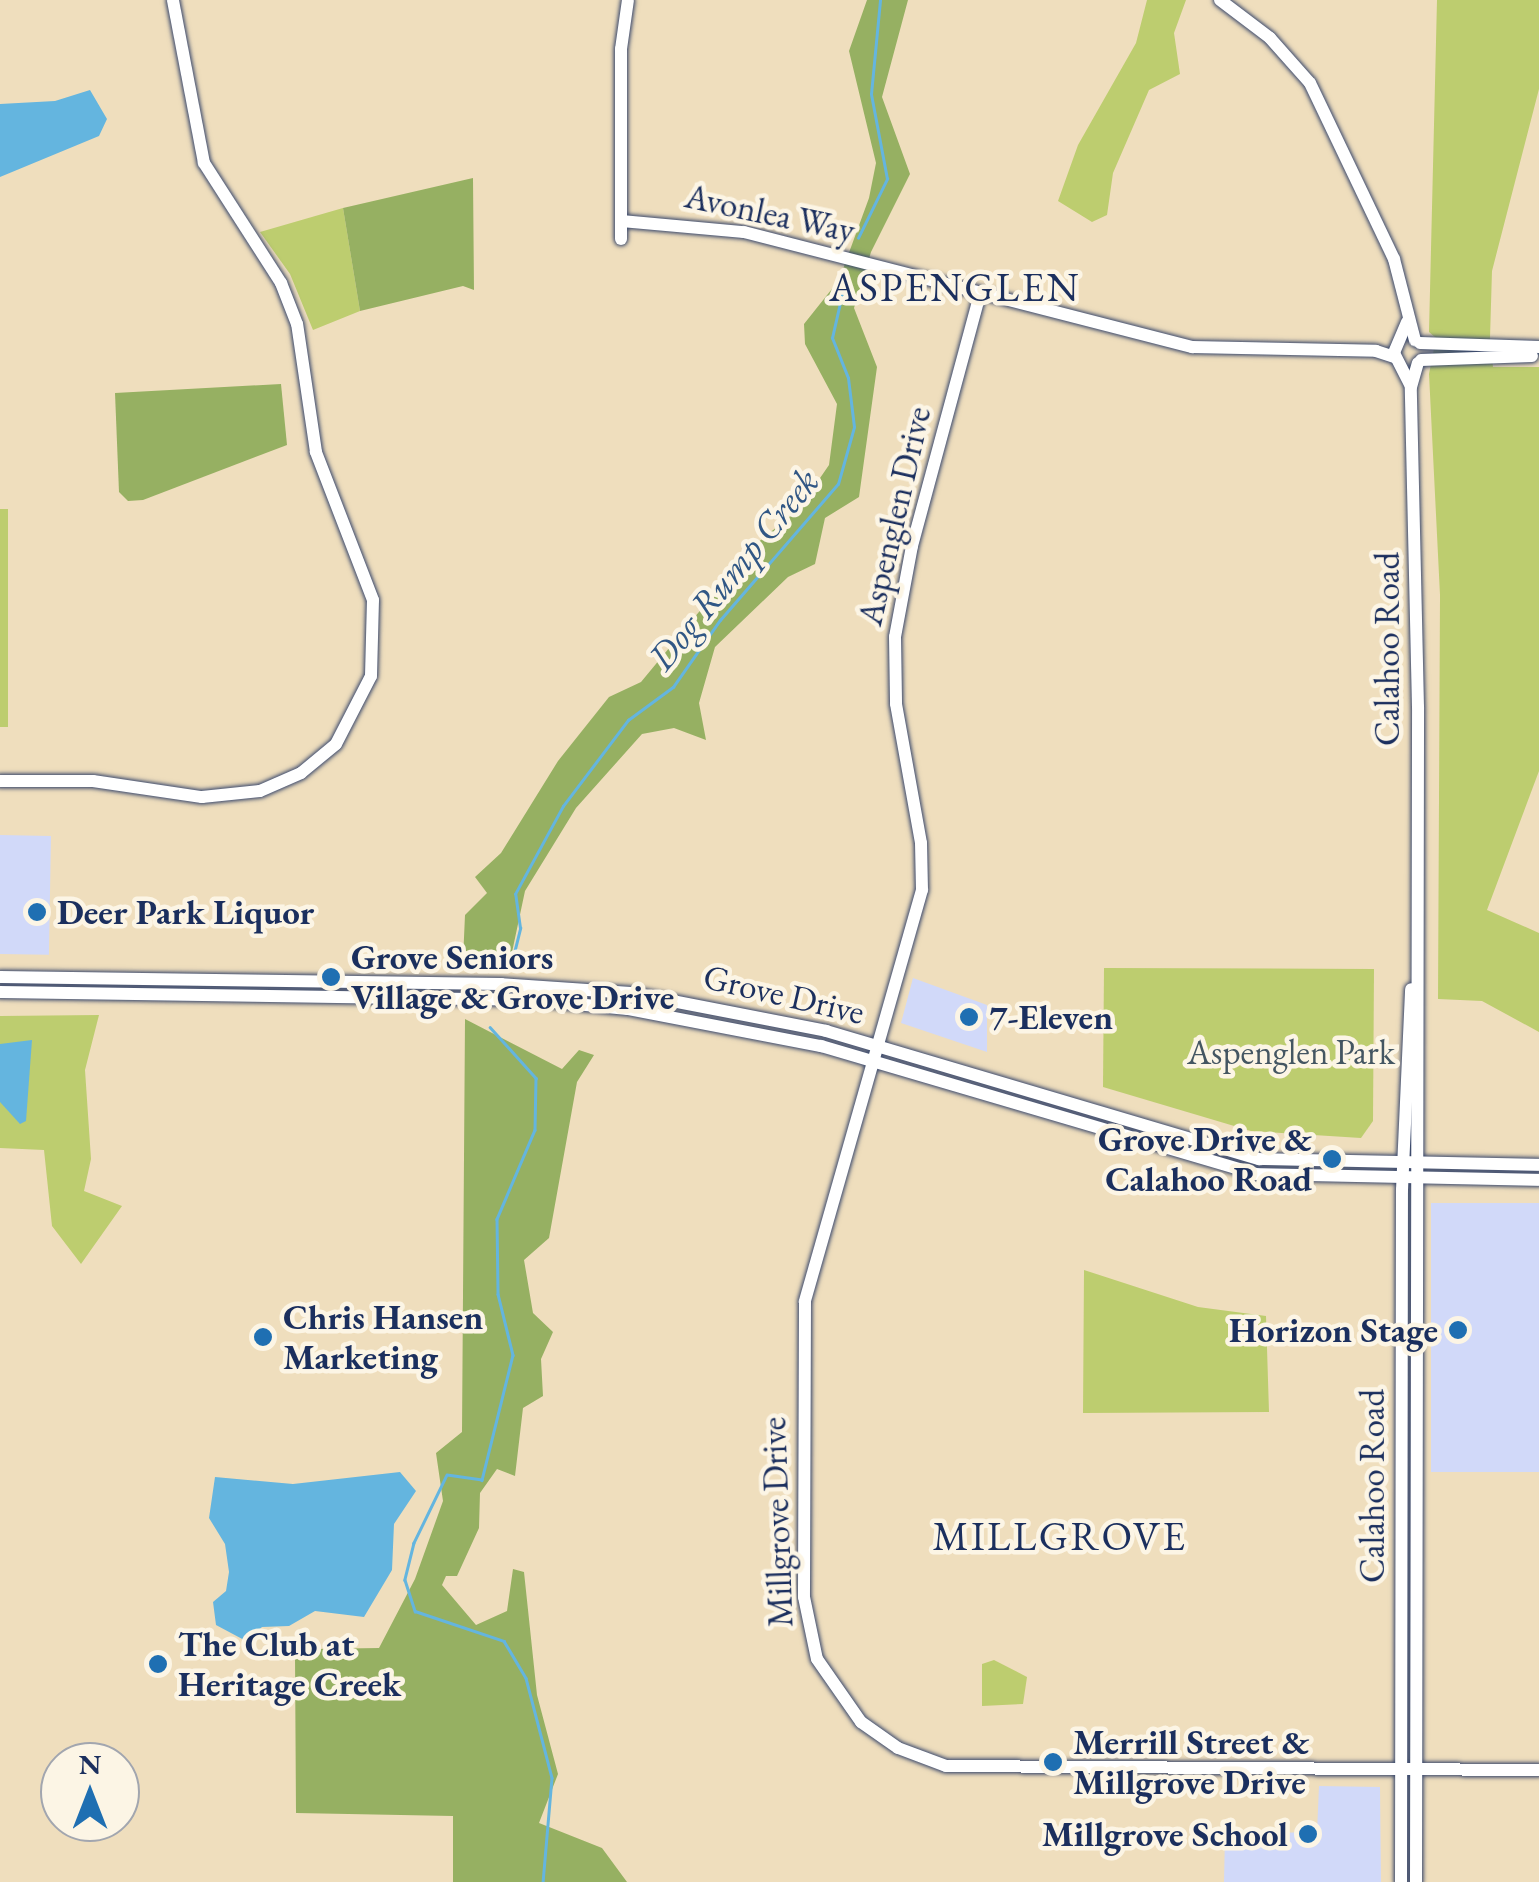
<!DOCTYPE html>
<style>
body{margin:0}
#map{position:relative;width:1539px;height:1882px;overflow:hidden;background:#efdebd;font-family:"EB Garamond",serif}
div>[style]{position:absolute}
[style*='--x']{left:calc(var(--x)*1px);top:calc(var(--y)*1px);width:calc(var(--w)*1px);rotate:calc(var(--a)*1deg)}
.built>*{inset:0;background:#d1d9f9;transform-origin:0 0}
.green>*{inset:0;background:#bdcd6f;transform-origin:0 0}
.forest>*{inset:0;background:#96b062}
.water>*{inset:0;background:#64b5df}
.stream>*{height:2.5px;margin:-1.25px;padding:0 1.25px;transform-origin:1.25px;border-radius:1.25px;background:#64b5df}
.roads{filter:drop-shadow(0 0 2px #3b496c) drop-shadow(0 0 2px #3b496c)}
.secondary>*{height:12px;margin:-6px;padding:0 6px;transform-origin:6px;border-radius:6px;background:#fff}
.dots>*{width:28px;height:28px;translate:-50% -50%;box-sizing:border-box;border:5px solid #fcf5e5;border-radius:50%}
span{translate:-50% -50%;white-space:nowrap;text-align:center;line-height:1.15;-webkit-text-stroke:9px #fcf5e5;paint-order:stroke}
.street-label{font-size:35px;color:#1b2f5e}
.poi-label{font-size:35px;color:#1b2f5e;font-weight:700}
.left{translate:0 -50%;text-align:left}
.right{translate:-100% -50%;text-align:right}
.park-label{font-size:35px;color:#445662}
.water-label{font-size:38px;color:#315785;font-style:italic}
.quarter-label{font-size:40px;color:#1b2f5e;letter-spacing:2.5px}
.north{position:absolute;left:40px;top:1742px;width:100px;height:100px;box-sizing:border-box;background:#fcf5e5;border:2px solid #a2a6af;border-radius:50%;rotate:0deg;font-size:28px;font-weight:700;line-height:40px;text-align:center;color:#1b2f5e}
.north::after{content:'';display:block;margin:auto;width:35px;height:45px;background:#1f6fb2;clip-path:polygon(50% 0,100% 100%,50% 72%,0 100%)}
</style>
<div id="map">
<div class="built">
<div style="left:0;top:835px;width:51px;height:119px;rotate:1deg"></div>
<div style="clip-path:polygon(913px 978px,987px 1005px,987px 1052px,901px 1023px)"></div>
<div style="left:1539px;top:1203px;width:269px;height:108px;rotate:90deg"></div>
<div style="clip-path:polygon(1319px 1786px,1380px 1787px,1381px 1882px,1224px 1882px,1225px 1834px,1317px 1832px)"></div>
</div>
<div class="green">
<div style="clip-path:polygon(1147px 0,1186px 0,1174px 33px,1180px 74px,1149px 90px,1113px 173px,1107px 215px,1092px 222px,1058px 201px,1078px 145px,1136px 43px)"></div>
<div style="clip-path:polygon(1437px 0,1539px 0,1539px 89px,1492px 271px,1490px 338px,1493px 367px,1539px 367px,1539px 771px,1487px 910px,1539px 933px,1539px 1032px,1482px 1001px,1438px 999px,1440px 595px,1429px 374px,1436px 338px,1429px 332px)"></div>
<div style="clip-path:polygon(343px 208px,360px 311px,313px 330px,290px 274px,260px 232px)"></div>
<div style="left:0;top:509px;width:8px;height:218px"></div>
<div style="clip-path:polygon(1104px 968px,1374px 969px,1373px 1121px,1361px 1138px,1251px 1131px,1103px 1087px)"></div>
<div style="clip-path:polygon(99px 1015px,85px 1070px,91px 1159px,84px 1191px,122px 1206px,81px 1264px,52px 1226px,44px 1150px,0 1148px,0 1016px)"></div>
<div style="clip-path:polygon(1084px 1270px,1198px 1307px,1266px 1316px,1269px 1412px,1083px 1413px)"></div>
<div style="clip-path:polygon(994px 1660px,1027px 1677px,1023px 1704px,982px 1706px,982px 1664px)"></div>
</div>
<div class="forest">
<div style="clip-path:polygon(867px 0,908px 0,882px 97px,910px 174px,871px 252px,854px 308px,877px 367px,859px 497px,825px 518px,815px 564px,788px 577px,715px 647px,699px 703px,706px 740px,674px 728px,642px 734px,576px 808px,525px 891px,511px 957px,463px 960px,465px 915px,487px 893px,475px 877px,501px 853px,558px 761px,609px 697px,641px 682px,708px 601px,756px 570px,746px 552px,798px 510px,829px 465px,837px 404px,805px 344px,804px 324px,839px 280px,869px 198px,876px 163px,849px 51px)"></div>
<div style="clip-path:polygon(473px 178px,474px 290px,463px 286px,360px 311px,343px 208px)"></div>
<div style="clip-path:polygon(281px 384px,287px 445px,143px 500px,128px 501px,119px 492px,115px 393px)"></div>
<div style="clip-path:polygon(465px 1019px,562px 1069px,579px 1050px,594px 1055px,577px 1082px,549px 1238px,524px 1260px,533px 1313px,553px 1332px,541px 1359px,543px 1396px,523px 1408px,515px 1476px,497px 1469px,480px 1493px,479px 1528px,457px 1576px,446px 1576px,442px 1585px,476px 1625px,507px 1611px,513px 1569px,524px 1572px,537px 1695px,558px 1774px,539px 1823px,602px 1848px,627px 1882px,453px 1882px,453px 1816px,296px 1813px,295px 1657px,314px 1649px,379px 1648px,415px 1579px,443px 1501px,436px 1453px,462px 1432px)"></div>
</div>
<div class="water">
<div style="clip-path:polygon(90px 90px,107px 119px,99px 136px,0 177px,0 104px,55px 101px)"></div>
<div style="clip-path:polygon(32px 1040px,26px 1121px,20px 1124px,0 1102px,0 1044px)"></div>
<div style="clip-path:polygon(400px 1472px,416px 1491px,394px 1524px,392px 1570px,364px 1617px,315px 1611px,289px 1626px,262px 1627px,246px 1641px,216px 1625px,213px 1602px,226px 1591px,229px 1572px,225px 1544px,209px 1518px,215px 1477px,293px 1484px)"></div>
</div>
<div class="stream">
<div style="--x:858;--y:238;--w:66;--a:-63.8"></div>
<div style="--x:887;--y:179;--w:86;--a:-100.7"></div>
<div style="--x:871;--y:94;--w:94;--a:-84.5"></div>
<div style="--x:512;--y:961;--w:34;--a:-76"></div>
<div style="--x:520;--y:928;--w:34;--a:-98"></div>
<div style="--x:515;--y:894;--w:100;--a:-61.4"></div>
<div style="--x:563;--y:806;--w:108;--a:-52.9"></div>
<div style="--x:628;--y:720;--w:56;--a:-36.3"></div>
<div style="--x:673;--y:687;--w:82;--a:-55"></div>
<div style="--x:720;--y:620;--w:180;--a:-49.1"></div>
<div style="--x:838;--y:484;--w:59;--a:-74.3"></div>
<div style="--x:854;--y:427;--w:49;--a:-97"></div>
<div style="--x:848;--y:378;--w:43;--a:-111.8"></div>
<div style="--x:832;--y:338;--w:58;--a:-77.2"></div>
<div style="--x:490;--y:1027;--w:69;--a:48"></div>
<div style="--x:536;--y:1078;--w:52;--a:91.1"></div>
<div style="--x:535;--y:1130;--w:97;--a:113.1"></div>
<div style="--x:497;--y:1219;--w:75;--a:89.2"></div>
<div style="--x:498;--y:1294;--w:63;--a:76.2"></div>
<div style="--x:513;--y:1355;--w:129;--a:103.9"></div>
<div style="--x:482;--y:1480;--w:35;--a:-172"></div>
<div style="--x:447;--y:1475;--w:76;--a:115.9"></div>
<div style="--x:414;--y:1543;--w:38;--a:104"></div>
<div style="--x:405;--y:1580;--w:33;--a:72"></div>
<div style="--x:415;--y:1611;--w:94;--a:18.6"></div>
<div style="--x:504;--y:1641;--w:43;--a:59.3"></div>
<div style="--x:526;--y:1678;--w:103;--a:75.4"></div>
<div style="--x:552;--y:1778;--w:104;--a:94.9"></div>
</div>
<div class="roads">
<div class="secondary">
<div style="--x:1220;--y:0;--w:63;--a:37.2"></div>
<div style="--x:1270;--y:38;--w:60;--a:48.4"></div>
<div style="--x:1310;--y:83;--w:195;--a:64.5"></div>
<div style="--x:1394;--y:259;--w:84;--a:75.5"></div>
<div style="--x:622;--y:221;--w:122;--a:5.2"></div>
<div style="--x:744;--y:232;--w:463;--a:14.4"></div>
<div style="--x:1192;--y:347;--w:184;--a:1.2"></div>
<div style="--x:1376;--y:351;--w:20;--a:18"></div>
<div style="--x:621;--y:239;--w:190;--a:-90"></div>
<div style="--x:621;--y:49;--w:49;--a:-81.9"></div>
<div style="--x:980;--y:294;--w:261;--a:105.1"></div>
<div style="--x:912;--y:546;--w:93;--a:100.6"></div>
<div style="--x:895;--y:637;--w:67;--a:89.1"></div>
<div style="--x:896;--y:704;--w:141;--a:79.8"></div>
<div style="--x:921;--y:843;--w:47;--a:88.8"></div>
<div style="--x:922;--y:890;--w:428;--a:105.9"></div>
<div style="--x:805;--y:1302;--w:295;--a:90.2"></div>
<div style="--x:804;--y:1597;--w:63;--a:78.2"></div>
<div style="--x:817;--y:1659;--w:77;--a:55.1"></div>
<div style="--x:861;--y:1722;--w:45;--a:35.1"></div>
<div style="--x:898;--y:1748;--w:51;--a:20.6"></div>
<div style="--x:946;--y:1766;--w:593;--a:0.39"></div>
<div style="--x:1407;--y:322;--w:34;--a:113"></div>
<div style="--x:1394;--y:353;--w:35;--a:63"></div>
<div style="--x:1420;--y:343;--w:119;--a:1.9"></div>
<div style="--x:1421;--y:360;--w:111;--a:-2.1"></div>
<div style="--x:0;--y:781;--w:93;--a:0"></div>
<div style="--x:93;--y:781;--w:110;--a:8.4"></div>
<div style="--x:202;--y:797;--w:58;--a:-5.9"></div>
<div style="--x:260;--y:791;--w:45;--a:-23.7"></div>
<div style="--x:301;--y:773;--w:45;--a:-39.6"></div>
<div style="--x:336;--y:744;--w:76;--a:-62.8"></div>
<div style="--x:371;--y:676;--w:76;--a:-88.5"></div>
<div style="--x:373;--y:600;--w:159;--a:-111.1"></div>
<div style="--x:316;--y:452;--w:129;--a:-98.4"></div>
<div style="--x:297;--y:324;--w:44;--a:-111.3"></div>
<div style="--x:281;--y:283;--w:143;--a:-122.7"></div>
<div style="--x:204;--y:163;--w:166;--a:-100.8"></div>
<div style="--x:0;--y:977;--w:501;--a:0.8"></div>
<div style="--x:501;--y:984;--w:130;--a:4"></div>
<div style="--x:631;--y:993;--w:199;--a:11"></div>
<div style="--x:826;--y:1031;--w:452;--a:16.5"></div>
<div style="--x:1259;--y:1159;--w:280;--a:1.2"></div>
<div style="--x:0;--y:992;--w:534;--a:0.86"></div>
<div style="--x:534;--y:1000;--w:94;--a:5.5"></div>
<div style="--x:628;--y:1009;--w:197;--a:10.9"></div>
<div style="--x:821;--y:1046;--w:453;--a:16.4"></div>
<div style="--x:1256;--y:1174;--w:283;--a:1.2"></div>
<div style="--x:1401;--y:1882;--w:692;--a:-89.92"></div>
<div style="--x:1402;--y:1190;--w:201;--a:-87.4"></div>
<div style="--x:1416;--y:1882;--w:1175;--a:-89.9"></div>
<div style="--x:1418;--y:707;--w:320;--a:-91.3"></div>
<div style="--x:1411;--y:387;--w:25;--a:-74"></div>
</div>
</div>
<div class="dots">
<div style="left:37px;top:912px;background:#1f6fb2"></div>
<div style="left:331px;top:977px;background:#1f6fb2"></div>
<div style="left:969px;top:1017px;background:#1f6fb2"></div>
<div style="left:1332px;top:1159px;background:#1f6fb2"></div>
<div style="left:1458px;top:1330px;background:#1f6fb2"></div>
<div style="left:263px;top:1337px;background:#1f6fb2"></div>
<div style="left:158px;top:1664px;background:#1f6fb2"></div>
<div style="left:1053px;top:1762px;background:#1f6fb2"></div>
<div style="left:1308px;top:1834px;background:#1f6fb2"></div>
</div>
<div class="street-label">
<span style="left:770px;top:213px;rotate:12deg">Avonlea Way</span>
<span style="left:894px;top:516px;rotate:-77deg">Aspenglen Drive</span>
<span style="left:1387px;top:649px;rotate:-90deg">Calahoo Road</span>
<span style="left:784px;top:994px;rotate:13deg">Grove Drive</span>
<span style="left:1372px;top:1486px;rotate:-90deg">Calahoo Road</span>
<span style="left:777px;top:1522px;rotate:-92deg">Millgrove Drive</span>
</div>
<div class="poi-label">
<span class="left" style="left:57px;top:912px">Deer Park Liquor</span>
<span class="left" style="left:351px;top:977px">Grove Seniors<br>Village &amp; Grove Drive</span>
<span class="left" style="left:989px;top:1017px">7-Eleven</span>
<span class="right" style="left:1312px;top:1159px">Grove Drive &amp;<br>Calahoo Road</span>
<span class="left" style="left:283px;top:1337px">Chris Hansen<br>Marketing</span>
<span class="right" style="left:1438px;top:1330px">Horizon Stage</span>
<span class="left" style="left:178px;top:1664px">The Club at<br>Heritage Creek</span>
<span class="left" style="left:1073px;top:1762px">Merrill Street &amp;<br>Millgrove Drive</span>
<span class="right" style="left:1288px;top:1834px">Millgrove School</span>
</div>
<div class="park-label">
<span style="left:1291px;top:1052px">Aspenglen Park</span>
</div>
<div class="water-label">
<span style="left:733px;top:569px;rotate:-51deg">Dog Rump Creek</span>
</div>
<div class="quarter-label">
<span style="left:955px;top:287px">ASPENGLEN</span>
<span style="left:1060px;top:1536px">MILLGROVE</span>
</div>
<div class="north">N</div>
</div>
